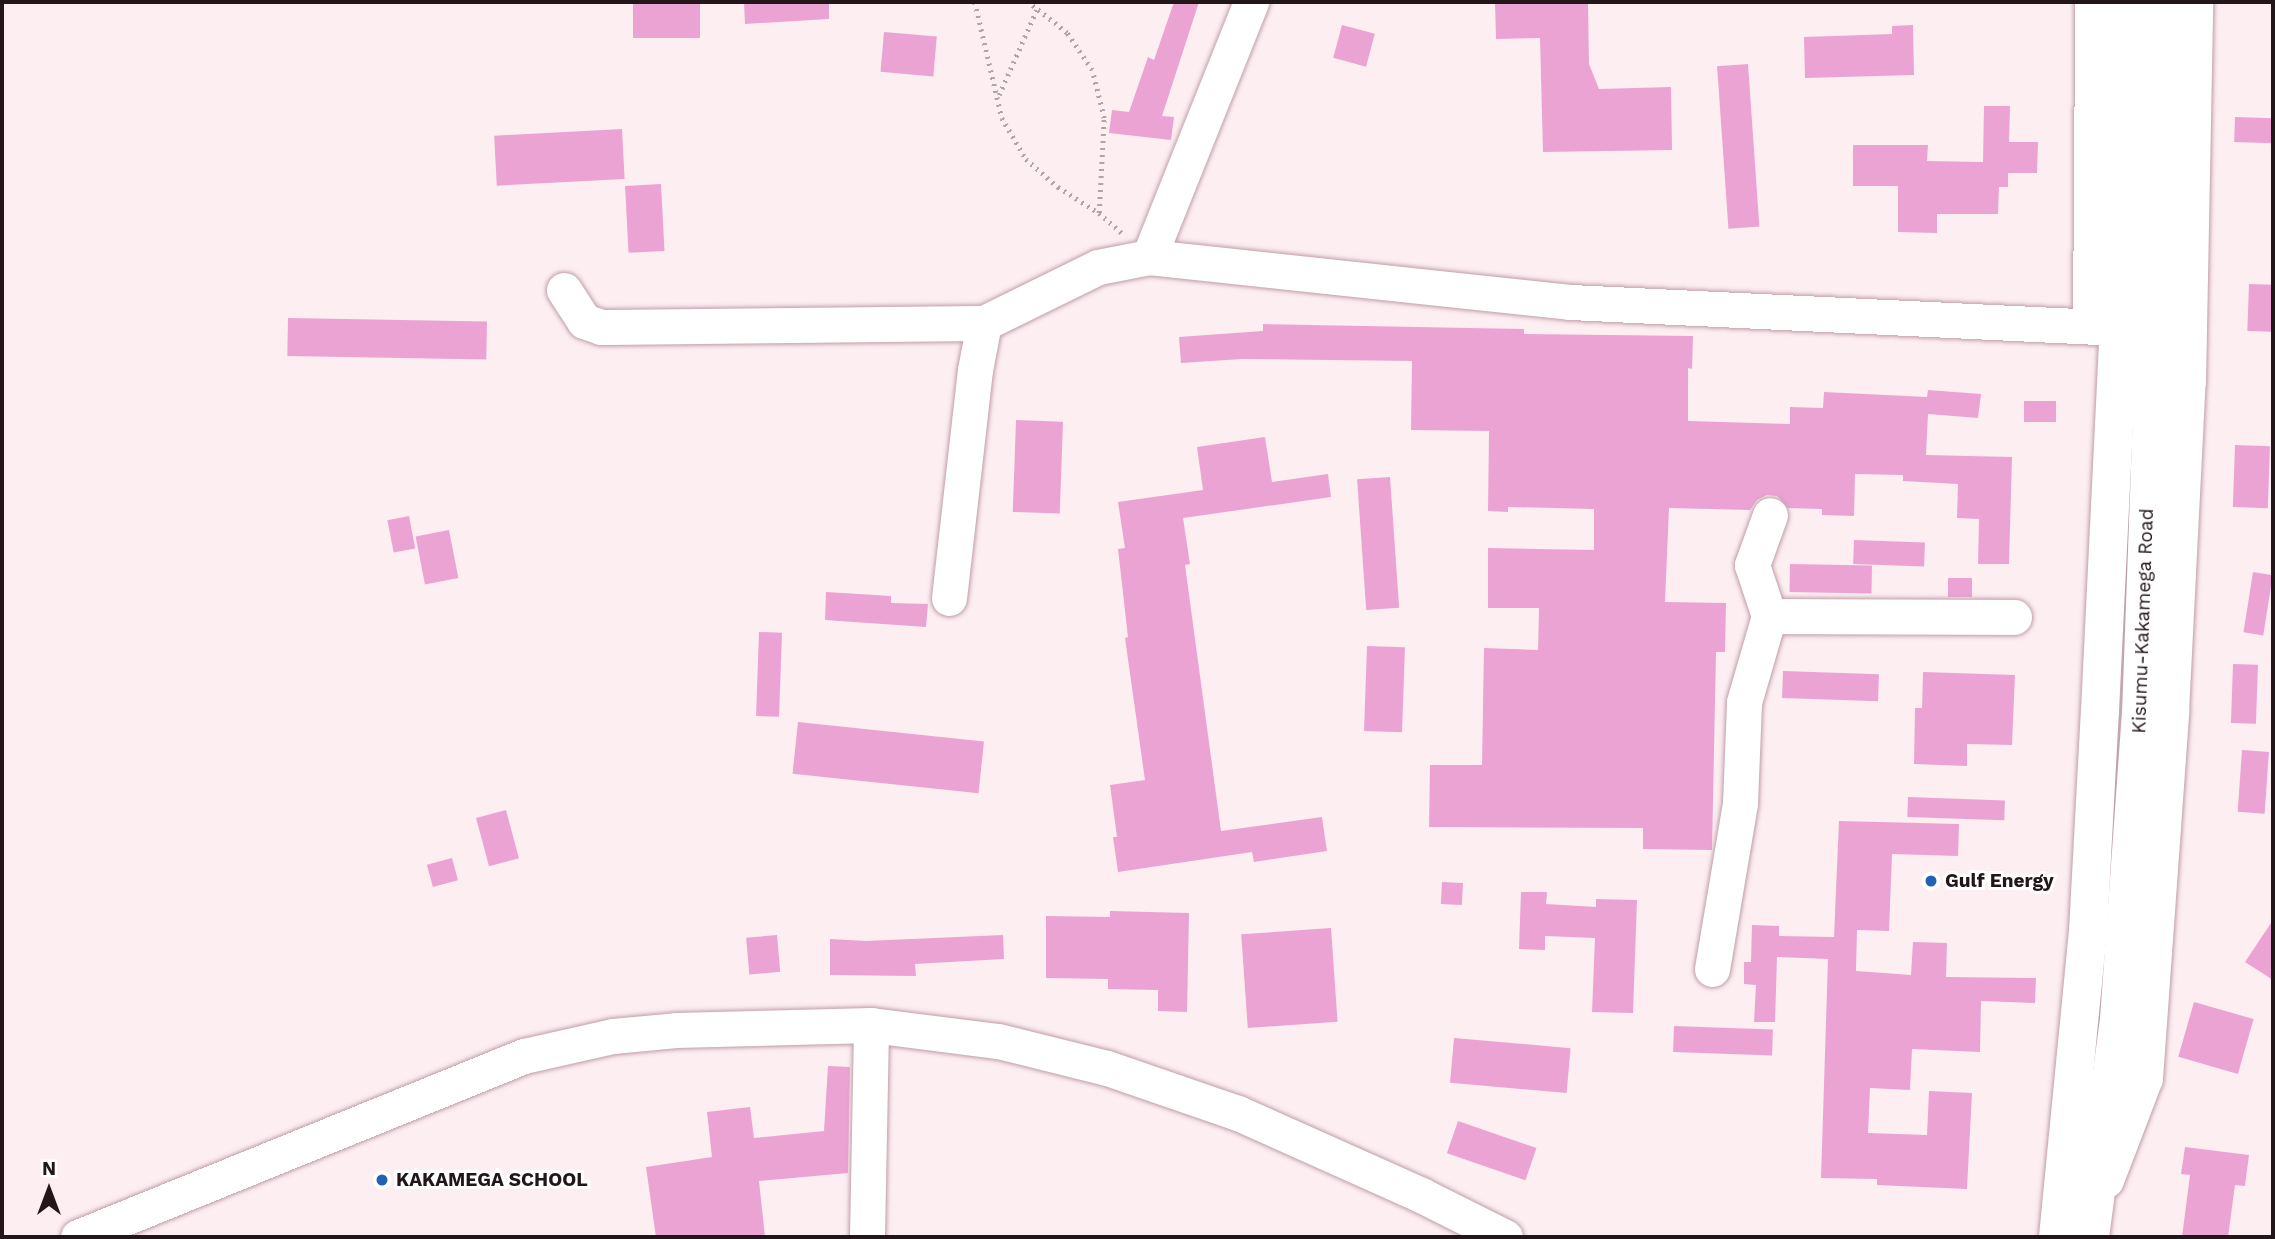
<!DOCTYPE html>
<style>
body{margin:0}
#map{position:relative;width:2275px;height:1239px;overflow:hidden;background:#fdeef2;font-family:"Work Sans",sans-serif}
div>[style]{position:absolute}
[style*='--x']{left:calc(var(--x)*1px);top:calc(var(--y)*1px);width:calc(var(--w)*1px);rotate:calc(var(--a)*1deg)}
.building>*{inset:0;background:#eba3d4;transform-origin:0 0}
.path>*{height:4.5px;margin-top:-2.25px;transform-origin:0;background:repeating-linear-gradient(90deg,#b1a3a7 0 2px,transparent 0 7px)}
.roads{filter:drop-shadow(0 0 2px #bf9ea7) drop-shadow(0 0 2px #bf9ea7)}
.minor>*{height:35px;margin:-17.5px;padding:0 17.5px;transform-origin:17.5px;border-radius:17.5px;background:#fff}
.highway>*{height:38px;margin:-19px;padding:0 19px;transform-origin:19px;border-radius:19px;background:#fff}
.dots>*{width:19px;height:19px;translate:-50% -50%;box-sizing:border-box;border:4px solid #fff;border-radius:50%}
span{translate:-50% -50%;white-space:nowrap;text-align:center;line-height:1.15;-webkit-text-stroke:6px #fff;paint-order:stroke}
.street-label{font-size:19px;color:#23161a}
.poi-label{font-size:19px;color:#23161a;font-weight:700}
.left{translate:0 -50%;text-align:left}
.frame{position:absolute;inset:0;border:4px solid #23161a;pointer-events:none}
.north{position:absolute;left:14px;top:1155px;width:70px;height:70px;-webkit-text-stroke:5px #fff;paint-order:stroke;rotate:0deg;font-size:19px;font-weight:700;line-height:28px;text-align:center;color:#23161a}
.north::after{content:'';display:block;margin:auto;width:24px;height:32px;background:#23161a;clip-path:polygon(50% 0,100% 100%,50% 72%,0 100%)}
</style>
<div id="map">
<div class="building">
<div style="left:633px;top:2px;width:67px;height:36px"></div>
<div style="clip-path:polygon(744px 2px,829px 2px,829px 19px,745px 24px)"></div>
<div style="clip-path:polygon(1174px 2px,1199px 2px,1162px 116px,1174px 117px,1171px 140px,1109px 133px,1112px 110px,1129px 112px,1148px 57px,1154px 60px)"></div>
<div style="clip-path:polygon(1495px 2px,1588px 2px,1589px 64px,1599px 89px,1671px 87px,1672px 150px,1543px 152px,1540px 38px,1496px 39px)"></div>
<div style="left:1342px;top:25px;width:34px;height:34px;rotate:15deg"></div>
<div style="clip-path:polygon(1913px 25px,1914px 75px,1805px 78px,1804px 37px,1892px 34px,1892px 26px)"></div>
<div style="left:884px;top:32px;width:53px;height:40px;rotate:5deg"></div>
<div style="left:1748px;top:64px;width:163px;height:31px;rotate:86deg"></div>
<div style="clip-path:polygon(1984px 106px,2010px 106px,2009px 142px,2038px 142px,2037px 173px,2008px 173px,2008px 187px,1999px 187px,1998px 214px,1937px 214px,1937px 233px,1898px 232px,1898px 186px,1853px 186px,1853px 145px,1928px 145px,1927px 161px,1983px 162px)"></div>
<div style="left:2235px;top:117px;width:38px;height:25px;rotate:2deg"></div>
<div style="left:622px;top:129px;width:50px;height:128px;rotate:87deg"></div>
<div style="left:661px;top:184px;width:67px;height:36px;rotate:87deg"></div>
<div style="left:2249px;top:284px;width:24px;height:47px;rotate:2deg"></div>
<div style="left:288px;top:318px;width:199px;height:38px;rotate:1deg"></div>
<div style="clip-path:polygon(1263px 324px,1524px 329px,1524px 334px,1693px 336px,1692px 369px,1688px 368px,1688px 421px,1790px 424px,1790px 407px,1823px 408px,1824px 392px,1927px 397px,1928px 390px,1981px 394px,1978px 418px,1928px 414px,1926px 455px,2012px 457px,2009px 564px,1978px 564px,1979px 519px,1957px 518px,1958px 484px,1903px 481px,1903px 475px,1855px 474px,1854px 516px,1822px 515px,1822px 509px,1788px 508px,1777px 496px,1767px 495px,1757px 500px,1750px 510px,1669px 508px,1665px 602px,1726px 603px,1725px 652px,1716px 652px,1712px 850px,1643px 849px,1643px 828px,1429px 827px,1430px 765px,1482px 765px,1484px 648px,1538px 650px,1539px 608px,1488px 608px,1488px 548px,1594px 550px,1594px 509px,1508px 507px,1508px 512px,1488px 511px,1489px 431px,1411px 430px,1412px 361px,1242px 359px,1181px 363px,1179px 337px,1263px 331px)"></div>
<div style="left:2024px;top:401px;width:32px;height:21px"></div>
<div style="left:1016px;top:420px;width:47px;height:92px;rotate:2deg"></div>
<div style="clip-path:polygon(1265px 437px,1272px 482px,1328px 474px,1331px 497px,1183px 518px,1190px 564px,1185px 565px,1221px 831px,1322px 817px,1327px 851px,1254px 862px,1252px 852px,1118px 872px,1113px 837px,1117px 837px,1110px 785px,1145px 780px,1125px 638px,1128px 637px,1118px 549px,1125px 548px,1118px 502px,1203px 490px,1197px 447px)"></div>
<div style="left:2235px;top:445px;width:35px;height:62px;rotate:2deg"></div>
<div style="left:1390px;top:477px;width:131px;height:33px;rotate:86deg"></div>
<div style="left:409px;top:516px;width:33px;height:22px;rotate:79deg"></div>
<div style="left:449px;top:530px;width:49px;height:34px;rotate:79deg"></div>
<div style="left:1854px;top:540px;width:71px;height:24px;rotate:2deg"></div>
<div style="left:1790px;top:564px;width:82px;height:28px;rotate:1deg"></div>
<div style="left:2253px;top:572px;width:20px;height:61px;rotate:9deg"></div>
<div style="left:1948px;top:578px;width:24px;height:19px"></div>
<div style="clip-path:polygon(826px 592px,891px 596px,891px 603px,928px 604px,926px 627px,825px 620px)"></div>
<div style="left:759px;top:632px;width:23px;height:84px;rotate:2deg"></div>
<div style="left:1367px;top:646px;width:38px;height:85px;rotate:2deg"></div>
<div style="left:2233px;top:664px;width:25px;height:59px;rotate:2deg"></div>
<div style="left:1783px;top:671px;width:96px;height:27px;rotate:2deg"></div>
<div style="clip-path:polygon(1923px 672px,2015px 675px,2012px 745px,1967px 744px,1967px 766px,1914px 764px,1915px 708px,1922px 708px)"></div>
<div style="left:798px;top:722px;width:187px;height:52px;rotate:6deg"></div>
<div style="left:2242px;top:750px;width:27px;height:62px;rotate:4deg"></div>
<div style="left:1908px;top:797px;width:97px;height:20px;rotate:2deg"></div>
<div style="left:506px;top:810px;width:50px;height:31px;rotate:75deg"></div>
<div style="clip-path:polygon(1839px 821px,1959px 824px,1958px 856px,1892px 854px,1889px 931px,1857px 930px,1856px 971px,1911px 975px,1913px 942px,1947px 943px,1946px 977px,2036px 978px,2035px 1003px,1981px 1001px,1980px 1052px,1912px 1049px,1910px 1090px,1870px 1088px,1868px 1133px,1927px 1135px,1929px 1091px,1972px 1093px,1967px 1189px,1877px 1185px,1877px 1179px,1821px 1178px,1828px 959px,1777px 957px,1775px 1022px,1754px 1022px,1756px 985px,1744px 984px,1744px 962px,1751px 962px,1752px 925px,1779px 926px,1779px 936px,1834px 937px)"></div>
<div style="left:452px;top:858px;width:23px;height:26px;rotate:75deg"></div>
<div style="left:1442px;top:882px;width:21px;height:22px;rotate:3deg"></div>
<div style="clip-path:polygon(1521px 892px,1547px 892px,1546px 904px,1596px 907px,1596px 899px,1637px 900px,1633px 1013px,1592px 1012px,1595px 938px,1545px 936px,1545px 950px,1519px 949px)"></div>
<div style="clip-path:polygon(1110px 911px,1189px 913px,1187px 1012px,1158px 1011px,1158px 990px,1108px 989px,1108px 979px,1046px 978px,1046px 916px,1110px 917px)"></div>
<div style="clip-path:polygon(2273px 920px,2273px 980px,2245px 962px)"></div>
<div style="left:1331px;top:928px;width:94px;height:90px;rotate:86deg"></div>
<div style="left:777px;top:935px;width:37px;height:31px;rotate:85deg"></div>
<div style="clip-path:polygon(1003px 935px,1004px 959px,915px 964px,916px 976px,830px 975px,830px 939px,866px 941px)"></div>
<div style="left:2194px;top:1002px;width:62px;height:57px;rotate:16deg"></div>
<div style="left:1674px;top:1026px;width:99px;height:26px;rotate:2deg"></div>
<div style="left:1454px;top:1038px;width:117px;height:45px;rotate:5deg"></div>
<div style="clip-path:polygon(828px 1066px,850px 1067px,848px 1173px,759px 1181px,765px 1237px,656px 1237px,646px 1167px,712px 1157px,707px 1112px,750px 1107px,754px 1138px,824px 1131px)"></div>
<div style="left:1458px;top:1121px;width:83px;height:34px;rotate:19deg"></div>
<div style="clip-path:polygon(2185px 1147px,2249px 1155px,2245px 1186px,2235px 1185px,2228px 1237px,2182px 1237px,2190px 1175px,2181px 1174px)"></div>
</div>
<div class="path">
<div style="--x:975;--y:2;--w:119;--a:76.9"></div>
<div style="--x:1002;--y:118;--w:48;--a:59.7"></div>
<div style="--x:1026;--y:159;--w:43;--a:41.2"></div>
<div style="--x:1058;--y:187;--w:49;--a:32.4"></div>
<div style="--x:1099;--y:213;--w:95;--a:-87"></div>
<div style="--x:1104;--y:118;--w:49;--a:-104"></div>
<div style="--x:1092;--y:70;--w:45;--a:-124"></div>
<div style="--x:1067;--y:33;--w:50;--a:-141.5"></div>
<div style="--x:999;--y:95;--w:94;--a:-66.2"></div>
<div style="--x:1099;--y:213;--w:30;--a:41"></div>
</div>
<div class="roads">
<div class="minor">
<div style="--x:1149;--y:257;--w:275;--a:-68.2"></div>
<div style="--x:564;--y:290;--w:37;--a:57"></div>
<div style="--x:584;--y:321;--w:18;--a:19"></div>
<div style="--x:601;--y:327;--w:383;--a:-0.6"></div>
<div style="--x:984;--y:323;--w:127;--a:-26.2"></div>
<div style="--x:1098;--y:267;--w:52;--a:-11.1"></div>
<div style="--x:1149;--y:257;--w:423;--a:6.1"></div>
<div style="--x:1570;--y:302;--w:550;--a:2.71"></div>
<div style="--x:2090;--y:324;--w:322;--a:-89.6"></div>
<div style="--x:949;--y:598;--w:229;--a:-83.5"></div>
<div style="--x:975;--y:370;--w:48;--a:-79.2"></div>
<div style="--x:1769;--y:616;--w:54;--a:-108.4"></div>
<div style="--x:1752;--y:565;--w:53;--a:-70.2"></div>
<div style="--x:1712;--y:969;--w:168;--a:-80.4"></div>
<div style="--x:1740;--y:803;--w:101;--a:-87.7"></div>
<div style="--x:1744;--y:702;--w:90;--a:-73.8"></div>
<div style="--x:1769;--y:616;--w:245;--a:0.2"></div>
<div style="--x:2106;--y:1180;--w:109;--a:-69.1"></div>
<div style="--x:2145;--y:1078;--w:368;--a:-85.9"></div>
<div style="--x:2171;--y:711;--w:330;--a:-87.1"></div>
<div style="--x:2188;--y:381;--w:379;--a:-88.9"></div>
<div style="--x:78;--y:1237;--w:481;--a:-22.1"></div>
<div style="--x:524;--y:1056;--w:91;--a:-12.7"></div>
<div style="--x:613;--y:1036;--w:63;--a:-5.4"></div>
<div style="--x:676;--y:1030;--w:195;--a:-1.5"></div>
<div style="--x:871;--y:1025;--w:128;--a:7.2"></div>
<div style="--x:998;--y:1041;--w:112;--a:13.9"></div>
<div style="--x:1107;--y:1068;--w:139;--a:19"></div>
<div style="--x:1238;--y:1113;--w:201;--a:24.1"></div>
<div style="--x:1421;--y:1195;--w:94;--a:26.6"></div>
<div style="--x:867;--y:1237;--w:212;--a:-88.9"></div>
</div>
<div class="highway">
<div style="--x:2058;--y:1237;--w:307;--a:-84.4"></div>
<div style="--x:2088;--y:931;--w:220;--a:-86.9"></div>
<div style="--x:2100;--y:711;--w:383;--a:-87.2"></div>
<div style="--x:2119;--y:328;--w:326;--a:-88.4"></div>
<div style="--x:2090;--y:1237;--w:220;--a:-82.4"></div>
<div style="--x:2119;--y:1019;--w:306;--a:-85.9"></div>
<div style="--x:2141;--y:714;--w:385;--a:-87.9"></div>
<div style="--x:2155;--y:329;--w:327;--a:-88.6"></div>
</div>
</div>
<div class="dots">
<div style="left:1931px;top:881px;background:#2261b3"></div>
<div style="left:382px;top:1180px;background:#2261b3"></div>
</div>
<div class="street-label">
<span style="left:2143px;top:621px;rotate:-88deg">Kisumu-Kakamega Road</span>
</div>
<div class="poi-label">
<span class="left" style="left:1945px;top:881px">Gulf Energy</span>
<span class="left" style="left:396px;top:1180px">KAKAMEGA SCHOOL</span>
</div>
<div class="frame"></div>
<div class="north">N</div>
</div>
